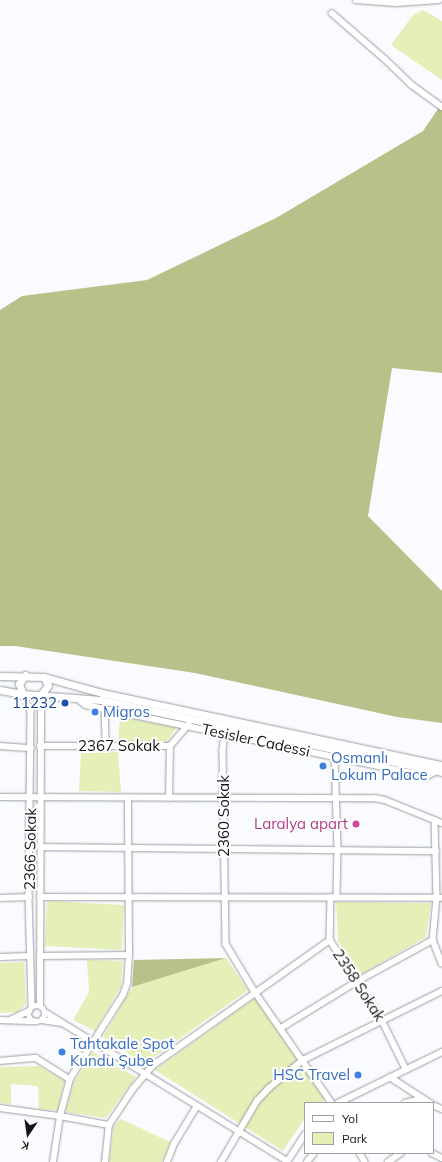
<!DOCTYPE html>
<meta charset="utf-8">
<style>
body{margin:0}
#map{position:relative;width:442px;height:1162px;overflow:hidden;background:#f9fbfe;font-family:Mulish,sans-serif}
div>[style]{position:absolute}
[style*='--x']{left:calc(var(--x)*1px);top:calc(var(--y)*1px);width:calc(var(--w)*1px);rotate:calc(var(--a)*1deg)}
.green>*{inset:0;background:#e4f0b8;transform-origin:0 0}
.forest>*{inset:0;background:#b6c289}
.roads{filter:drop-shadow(0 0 1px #9a9da2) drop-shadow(0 0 1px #9a9da2)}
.minor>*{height:5.5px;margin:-2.75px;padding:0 2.75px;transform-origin:2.75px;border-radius:2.75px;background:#fff}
.minor>.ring{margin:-2.75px;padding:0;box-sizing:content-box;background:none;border:5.5px solid #fff;border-radius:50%}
.major>*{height:7px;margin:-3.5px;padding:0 3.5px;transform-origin:3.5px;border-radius:3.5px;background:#fff}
.dots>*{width:11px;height:11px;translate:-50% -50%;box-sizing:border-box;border:2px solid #fff;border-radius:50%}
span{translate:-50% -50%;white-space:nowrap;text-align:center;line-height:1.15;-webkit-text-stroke:4px #fff;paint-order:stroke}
.transit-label{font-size:15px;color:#164399}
.right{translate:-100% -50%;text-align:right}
.shop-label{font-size:15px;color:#366cbe}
.left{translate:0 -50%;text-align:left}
.street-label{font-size:15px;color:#141517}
.hotel-label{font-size:15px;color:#b23c85}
.legend{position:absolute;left:304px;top:1102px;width:130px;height:52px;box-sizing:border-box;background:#fff;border:1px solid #a1a1a2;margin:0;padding:5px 7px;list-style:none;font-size:12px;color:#141517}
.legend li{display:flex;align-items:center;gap:8px;height:20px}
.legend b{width:20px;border:1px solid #a1a1a2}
.north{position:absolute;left:8px;top:1114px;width:40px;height:40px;-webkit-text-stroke:3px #fff;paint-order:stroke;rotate:193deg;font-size:11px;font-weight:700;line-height:16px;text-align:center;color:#141517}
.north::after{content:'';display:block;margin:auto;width:14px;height:18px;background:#141517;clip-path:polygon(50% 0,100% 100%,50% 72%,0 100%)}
</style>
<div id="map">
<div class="green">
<div style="clip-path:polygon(423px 10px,442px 21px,442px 80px,391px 45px,413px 15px)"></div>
<div style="clip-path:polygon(120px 717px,175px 727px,176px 728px,169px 739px,164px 743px,118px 742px)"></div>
<div style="clip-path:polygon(118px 752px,121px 792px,79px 791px,81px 753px)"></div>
<div style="clip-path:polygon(336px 902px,431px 903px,426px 937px,362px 974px,338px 941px)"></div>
<div style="left:124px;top:905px;width:45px;height:77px;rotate:93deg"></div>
<div style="clip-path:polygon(226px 958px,248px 990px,144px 1064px,103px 1037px,132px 987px)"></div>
<div style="clip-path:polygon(87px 960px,123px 961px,121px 987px,95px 1031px,73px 1020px,89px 992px)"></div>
<div style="clip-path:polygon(24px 962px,26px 1004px,18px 1012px,0 1013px,0 963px)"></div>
<div style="clip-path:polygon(255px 998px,325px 1099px,321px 1103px,305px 1103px,305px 1118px,283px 1151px,155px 1070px)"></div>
<div style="clip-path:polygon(93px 1052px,136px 1077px,106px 1118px,65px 1112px,74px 1082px)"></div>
<div style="clip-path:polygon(39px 1066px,64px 1081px,58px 1110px,39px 1109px,38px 1086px,11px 1084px,11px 1104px,0 1103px,0 1067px)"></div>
<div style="clip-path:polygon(121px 1119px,170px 1142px,162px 1162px,109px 1162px,114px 1126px)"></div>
</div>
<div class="forest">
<div style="clip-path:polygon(442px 103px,442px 373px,392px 368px,368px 516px,442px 591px,442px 723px,397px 717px,195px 673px,15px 646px,0 646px,0 310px,22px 296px,147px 280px,276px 218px,423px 131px)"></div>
<div style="clip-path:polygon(226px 958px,132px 987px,134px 960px)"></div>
</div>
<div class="roads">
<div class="minor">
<div style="--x:356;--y:0;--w:40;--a:4.3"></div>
<div style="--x:396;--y:3;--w:43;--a:-4"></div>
<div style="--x:332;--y:13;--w:70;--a:41"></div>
<div style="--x:385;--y:59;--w:37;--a:44"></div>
<div style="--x:412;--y:85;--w:37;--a:36"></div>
<div style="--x:23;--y:694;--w:19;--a:65"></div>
<div style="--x:31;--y:711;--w:186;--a:90.6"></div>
<div style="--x:29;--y:897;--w:110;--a:88.4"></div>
<div style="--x:78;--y:699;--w:10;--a:37"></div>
<div style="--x:86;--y:705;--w:254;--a:11.8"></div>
<div style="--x:335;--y:757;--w:94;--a:11.7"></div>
<div style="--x:427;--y:776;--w:11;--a:-27"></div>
<div style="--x:105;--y:709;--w:37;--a:88"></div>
<div style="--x:225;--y:734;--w:17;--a:97"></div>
<div style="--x:223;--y:751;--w:193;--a:89.1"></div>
<div style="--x:226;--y:944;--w:56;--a:58.9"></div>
<div style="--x:255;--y:992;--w:135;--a:55.3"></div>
<div style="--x:0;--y:746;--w:31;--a:4"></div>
<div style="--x:40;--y:746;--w:130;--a:0"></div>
<div style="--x:170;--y:746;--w:28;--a:-49"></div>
<div style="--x:335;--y:757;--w:92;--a:88.1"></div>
<div style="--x:338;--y:849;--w:48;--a:91.2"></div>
<div style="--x:0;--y:797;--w:374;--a:0.2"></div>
<div style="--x:374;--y:798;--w:11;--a:10"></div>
<div style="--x:385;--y:800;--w:61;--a:22"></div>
<div style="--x:169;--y:798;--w:52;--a:-88.9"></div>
<div style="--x:435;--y:820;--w:78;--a:88.5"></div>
<div style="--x:437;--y:898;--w:42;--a:95.4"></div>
<div style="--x:433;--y:940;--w:25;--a:69"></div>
<div style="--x:40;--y:847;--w:396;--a:0.6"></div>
<div style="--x:40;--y:897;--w:402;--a:0.1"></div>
<div style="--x:331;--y:897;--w:43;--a:91.3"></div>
<div style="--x:330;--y:940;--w:95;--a:57"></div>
<div style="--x:382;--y:1020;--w:55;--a:63.9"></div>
<div style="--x:0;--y:898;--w:29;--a:-2"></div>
<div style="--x:40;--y:956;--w:89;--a:-0.6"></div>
<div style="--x:0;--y:957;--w:30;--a:-2"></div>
<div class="ring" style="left:29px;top:1006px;width:10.5px;height:10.5px"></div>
<div style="--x:40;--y:1006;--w:311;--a:-89.8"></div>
<div style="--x:45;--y:1012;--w:284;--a:31.6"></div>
<div style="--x:12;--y:1019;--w:19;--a:-25"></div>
<div style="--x:0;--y:1020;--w:34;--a:2"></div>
<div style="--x:42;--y:1020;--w:18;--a:9"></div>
<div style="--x:281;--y:1028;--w:90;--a:-31.4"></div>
<div style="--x:358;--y:981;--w:85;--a:-28.7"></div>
<div style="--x:0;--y:1061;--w:36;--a:-5"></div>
<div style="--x:36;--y:1058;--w:40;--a:32"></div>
<div style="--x:390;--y:1077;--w:48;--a:33"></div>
<div style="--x:338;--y:1103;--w:116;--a:-26.1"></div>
<div style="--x:405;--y:1103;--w:12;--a:-14"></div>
<div style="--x:417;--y:1100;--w:9;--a:21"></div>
<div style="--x:433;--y:1105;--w:10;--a:24"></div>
<div style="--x:0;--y:1108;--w:61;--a:7.6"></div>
<div style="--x:60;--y:1116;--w:50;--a:10.4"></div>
<div style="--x:360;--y:1153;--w:10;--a:61"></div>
<div style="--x:432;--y:1153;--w:11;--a:27"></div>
<div style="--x:53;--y:1162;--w:47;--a:-81.3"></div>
<div style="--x:60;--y:1116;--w:38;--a:-75"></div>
<div style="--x:70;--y:1079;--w:99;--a:-57.8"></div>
<div style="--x:123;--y:995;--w:12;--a:-70"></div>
<div style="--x:127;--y:984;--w:29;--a:-86"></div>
<div style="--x:129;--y:955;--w:157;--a:-90.4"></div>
<div style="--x:105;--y:1162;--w:37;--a:-84"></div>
<div style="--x:109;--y:1125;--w:43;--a:-56.3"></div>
<div style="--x:133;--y:1089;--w:30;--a:-50"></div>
<div style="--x:152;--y:1066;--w:218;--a:-35.3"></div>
<div style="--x:167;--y:1162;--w:19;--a:-69"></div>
<div style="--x:174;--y:1144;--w:44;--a:-58.8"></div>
<div style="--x:221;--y:1162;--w:71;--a:-59.5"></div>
<div style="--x:257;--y:1101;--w:18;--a:-47"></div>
<div style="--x:269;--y:1088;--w:44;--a:-39.5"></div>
<div style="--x:303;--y:1060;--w:155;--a:-26.4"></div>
<div style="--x:287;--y:1162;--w:33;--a:-57"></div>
<div style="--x:307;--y:1162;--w:11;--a:-52"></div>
<div style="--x:388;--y:1162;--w:16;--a:-35"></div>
</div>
<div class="major">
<div style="--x:0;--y:676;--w:44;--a:1.3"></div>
<div style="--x:44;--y:677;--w:60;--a:15.4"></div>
<div style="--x:102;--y:693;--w:348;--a:12"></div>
<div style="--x:0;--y:690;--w:23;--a:10"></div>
<div style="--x:23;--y:694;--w:78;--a:4.4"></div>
<div style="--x:101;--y:700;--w:349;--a:11.9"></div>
<div style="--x:23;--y:694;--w:11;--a:-112"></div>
<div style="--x:19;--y:684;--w:11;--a:-56"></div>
<div style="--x:41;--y:695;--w:12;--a:-55"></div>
<div style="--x:48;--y:685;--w:9;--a:-117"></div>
</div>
</div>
<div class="dots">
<div style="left:65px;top:703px;background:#1a4fb4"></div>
<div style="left:95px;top:712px;background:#3f7fe0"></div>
<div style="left:323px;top:766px;background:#3f7fe0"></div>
<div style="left:356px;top:824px;background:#d1479c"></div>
<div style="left:62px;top:1052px;background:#3f7fe0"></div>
<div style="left:358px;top:1075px;background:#3f7fe0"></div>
</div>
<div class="transit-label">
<span class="right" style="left:57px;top:703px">11232</span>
</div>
<div class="shop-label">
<span class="left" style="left:103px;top:712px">Migros</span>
<span class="left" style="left:331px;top:766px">Osmanlı<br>Lokum Palace</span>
<span class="left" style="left:70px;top:1052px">Tahtakale Spot<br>Kundu Şube</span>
<span class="right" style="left:350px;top:1075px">HSC Travel</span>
</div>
<div class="street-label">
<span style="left:256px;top:740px;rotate:12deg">Tesisler Cadessi</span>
<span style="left:119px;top:746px">2367 Sokak</span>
<span style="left:224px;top:816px;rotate:-90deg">2360 Sokak</span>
<span style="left:30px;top:849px;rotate:-89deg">2366 Sokak</span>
<span style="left:359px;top:985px;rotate:57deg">2358 Sokak</span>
</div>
<div class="hotel-label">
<span class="right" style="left:348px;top:824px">Laralya apart</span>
</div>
<ul class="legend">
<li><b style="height:5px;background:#fff"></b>Yol</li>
<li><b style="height:11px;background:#e4f0b8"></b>Park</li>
</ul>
<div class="north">K</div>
</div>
